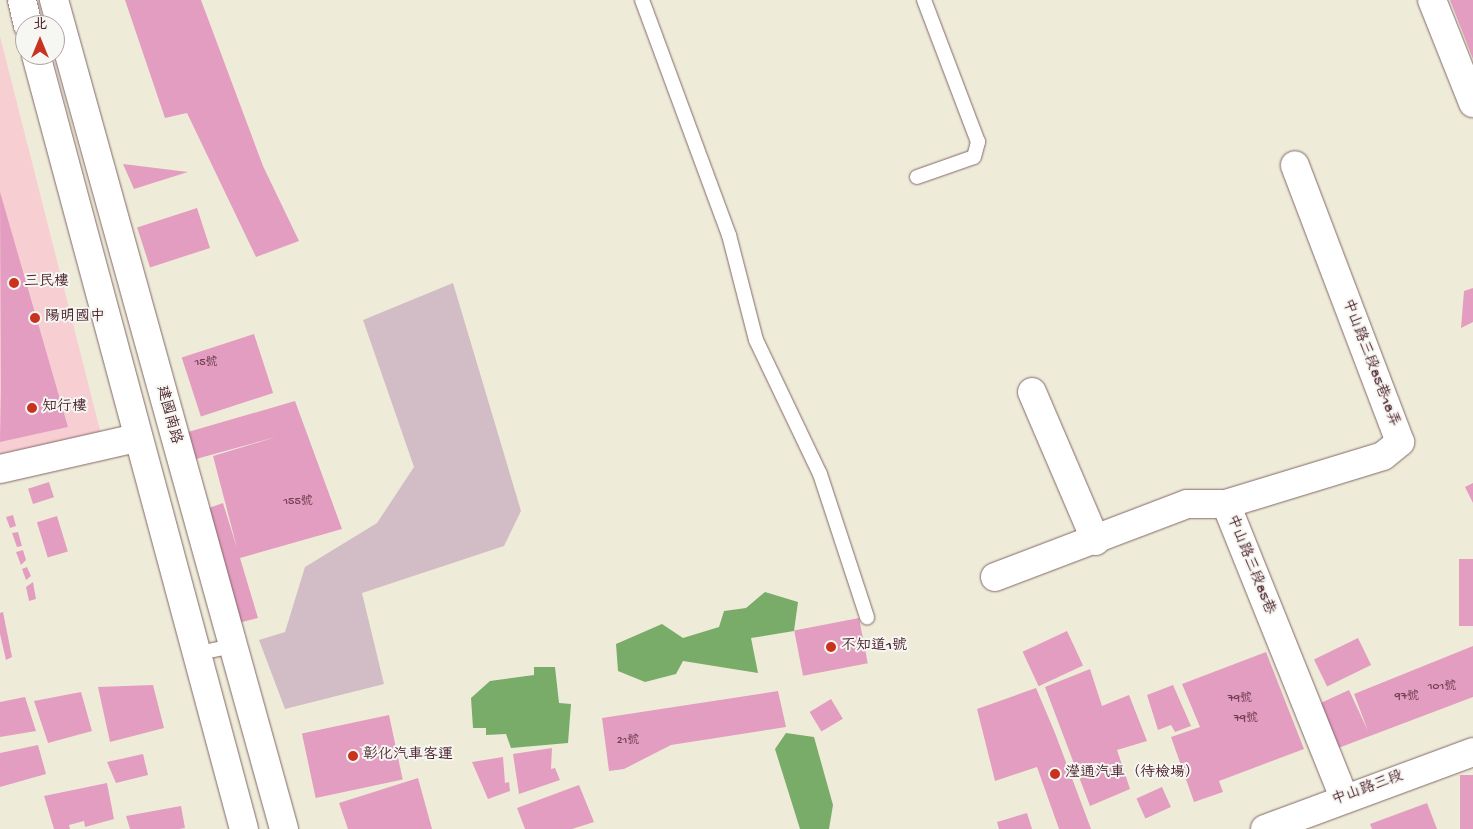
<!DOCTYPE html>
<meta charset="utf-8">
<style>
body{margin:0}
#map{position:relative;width:1473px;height:829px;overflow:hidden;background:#eeecd9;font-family:"Gochi Hand","LXGW WenKai TC",sans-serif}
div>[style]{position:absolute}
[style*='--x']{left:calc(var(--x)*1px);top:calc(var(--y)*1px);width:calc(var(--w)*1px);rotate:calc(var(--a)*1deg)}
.built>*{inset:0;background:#f7cfd2}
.industrial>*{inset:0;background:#d2bdc6}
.forest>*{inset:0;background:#78ac68}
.building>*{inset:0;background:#e39dc0;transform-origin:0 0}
.roads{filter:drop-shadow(0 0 1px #836768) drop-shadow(0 0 1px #836768)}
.service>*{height:14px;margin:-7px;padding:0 7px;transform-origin:7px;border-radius:7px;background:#fff}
.minor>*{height:28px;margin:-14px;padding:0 14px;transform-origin:14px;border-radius:14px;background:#fff}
.tertiary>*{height:28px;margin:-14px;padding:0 14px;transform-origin:14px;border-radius:14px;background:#fff}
.primary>*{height:28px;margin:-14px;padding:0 14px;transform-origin:14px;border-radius:14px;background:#fff}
.dots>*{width:14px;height:14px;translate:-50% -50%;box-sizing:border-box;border:2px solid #f6f6f2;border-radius:50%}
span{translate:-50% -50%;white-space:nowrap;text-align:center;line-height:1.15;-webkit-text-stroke:4px #f6f6f2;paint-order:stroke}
.number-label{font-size:12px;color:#703e50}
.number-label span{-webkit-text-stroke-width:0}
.poi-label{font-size:15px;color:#4a1f2b}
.left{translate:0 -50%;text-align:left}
.street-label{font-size:15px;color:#4a1f2b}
.north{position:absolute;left:15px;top:15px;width:50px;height:50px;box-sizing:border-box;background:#f6f6f2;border:1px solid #b1a0a2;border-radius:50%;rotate:0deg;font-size:14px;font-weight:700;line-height:20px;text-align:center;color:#4a1f2b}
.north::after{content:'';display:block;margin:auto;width:18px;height:22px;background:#c8321e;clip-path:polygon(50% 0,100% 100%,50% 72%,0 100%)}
</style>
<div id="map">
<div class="built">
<div style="clip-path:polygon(0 36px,101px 434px,0 468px)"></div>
</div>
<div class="industrial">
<div style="clip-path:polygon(453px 283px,521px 511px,504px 546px,362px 593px,384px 684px,285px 709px,259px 640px,285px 632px,305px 567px,377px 523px,414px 467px,363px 320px)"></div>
</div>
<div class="forest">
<div style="clip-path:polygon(765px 592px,798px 602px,794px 631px,751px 638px,758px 673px,683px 661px,676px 674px,645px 682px,618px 671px,616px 644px,662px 624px,683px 638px,719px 627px,724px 611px,746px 608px)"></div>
<div style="clip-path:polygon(534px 667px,555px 667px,559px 703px,571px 704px,568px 743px,511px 748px,506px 734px,486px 735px,486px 728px,473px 728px,471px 698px,490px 681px,534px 675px)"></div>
<div style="clip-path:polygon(786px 733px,814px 737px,833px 805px,829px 829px,800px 829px,775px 749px)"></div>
</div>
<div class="building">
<div style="clip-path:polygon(125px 0,201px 0,263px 166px,299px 241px,256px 257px,187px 113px,165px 118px)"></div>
<div style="clip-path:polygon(1450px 0,1473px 0,1473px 59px)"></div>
<div style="clip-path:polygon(123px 164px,188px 172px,134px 189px)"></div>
<div style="clip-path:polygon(0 192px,68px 427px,0 442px,1px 390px)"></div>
<div style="left:197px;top:208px;width:42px;height:63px;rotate:72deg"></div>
<div style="clip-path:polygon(1473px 288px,1473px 322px,1461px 328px,1464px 291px)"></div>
<div style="left:254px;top:334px;width:62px;height:76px;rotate:72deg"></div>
<div style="clip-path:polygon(295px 401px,342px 529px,240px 558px,258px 618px,226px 626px,195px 513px,223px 503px,237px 548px,213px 456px,276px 437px,196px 459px,188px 432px)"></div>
<div style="left:49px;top:482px;width:16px;height:22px;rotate:72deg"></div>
<div style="clip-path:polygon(1473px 483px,1473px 503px,1465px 487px)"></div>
<div style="clip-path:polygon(13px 515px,16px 526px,10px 528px,6px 517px)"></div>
<div style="left:57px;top:516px;width:37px;height:21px;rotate:73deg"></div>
<div style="clip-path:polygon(18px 532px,22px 546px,17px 547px,12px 533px)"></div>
<div style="clip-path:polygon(23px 550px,26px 560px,21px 565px,16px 552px)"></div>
<div style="left:1473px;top:559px;width:67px;height:14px;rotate:90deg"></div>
<div style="clip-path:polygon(27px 567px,31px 576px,26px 580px,22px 569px)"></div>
<div style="clip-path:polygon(33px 582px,36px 599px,29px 601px,26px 587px)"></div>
<div style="clip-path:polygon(3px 612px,12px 657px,6px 660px,0 634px,0 613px)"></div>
<div style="left:859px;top:618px;width:46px;height:66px;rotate:79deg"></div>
<div style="left:1067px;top:631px;width:38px;height:49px;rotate:65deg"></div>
<div style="left:1358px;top:638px;width:30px;height:49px;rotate:64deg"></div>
<div style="clip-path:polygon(1473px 646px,1473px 697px,1333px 750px,1312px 707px,1349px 690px,1368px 731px,1354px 694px)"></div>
<div style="clip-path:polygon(1266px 652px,1304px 749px,1219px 781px,1223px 792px,1194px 802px,1171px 737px,1200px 727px,1182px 684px)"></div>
<div style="clip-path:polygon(1090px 669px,1102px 706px,1129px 695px,1147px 741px,1117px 750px,1130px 789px,1090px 806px,1045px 687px)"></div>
<div style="clip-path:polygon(153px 685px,164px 728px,110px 742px,98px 687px)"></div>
<div style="clip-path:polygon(1173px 685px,1191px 726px,1175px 732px,1171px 725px,1158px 730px,1147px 695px)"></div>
<div style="clip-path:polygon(1036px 688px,1055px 733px,1091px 829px,1059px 829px,1037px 767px,995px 781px,977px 709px)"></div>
<div style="clip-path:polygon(778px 691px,786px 727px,671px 745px,624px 769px,609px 771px,602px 718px)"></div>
<div style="clip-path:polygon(81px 692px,92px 731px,48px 743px,34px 701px)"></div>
<div style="clip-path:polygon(25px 697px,36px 731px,0 737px,0 702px)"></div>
<div style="left:831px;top:699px;width:23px;height:25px;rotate:59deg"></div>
<div style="left:389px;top:715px;width:66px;height:89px;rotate:78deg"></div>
<div style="clip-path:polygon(38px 745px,46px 774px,0 787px,0 753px)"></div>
<div style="clip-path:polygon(552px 748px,551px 769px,555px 768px,560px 780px,519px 794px,513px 754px)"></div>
<div style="clip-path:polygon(143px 754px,148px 775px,116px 783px,107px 762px)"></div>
<div style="clip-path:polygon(503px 757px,505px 783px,509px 782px,510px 791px,488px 799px,472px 762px)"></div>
<div style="left:1473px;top:775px;width:54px;height:13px;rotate:90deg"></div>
<div style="clip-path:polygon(418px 778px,432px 829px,348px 829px,339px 803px)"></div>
<div style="clip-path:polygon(107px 783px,114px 819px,85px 827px,84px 821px,69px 825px,70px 829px,54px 829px,44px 796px)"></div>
<div style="clip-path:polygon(579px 785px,594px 822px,572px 829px,525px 829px,517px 808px)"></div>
<div style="left:1162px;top:787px;width:22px;height:28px;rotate:66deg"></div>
<div style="clip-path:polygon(1427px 803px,1437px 829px,1372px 829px,1370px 824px)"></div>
<div style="clip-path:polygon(181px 806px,185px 828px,179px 829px,130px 829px,126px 816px)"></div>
<div style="clip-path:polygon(1027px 813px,1032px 829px,999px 829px,997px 822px)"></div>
</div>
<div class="roads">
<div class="service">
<div style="--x:642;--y:0;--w:251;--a:69.7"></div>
<div style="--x:729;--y:235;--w:108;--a:75.6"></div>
<div style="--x:756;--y:340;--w:148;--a:64.5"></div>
<div style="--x:820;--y:474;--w:151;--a:71.8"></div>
<div style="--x:917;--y:177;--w:60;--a:-19.3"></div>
<div style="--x:974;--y:157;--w:16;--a:-75"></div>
<div style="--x:978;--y:142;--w:152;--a:-110.8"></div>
<div style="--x:195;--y:654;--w:38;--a:-12"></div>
</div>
<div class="minor">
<div style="--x:1432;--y:0;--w:111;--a:68.3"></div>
<div style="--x:1032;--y:392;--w:162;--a:66.8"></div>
<div style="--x:0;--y:469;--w:140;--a:-12.8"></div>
<div style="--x:1226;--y:504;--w:316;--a:68.1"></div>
<div style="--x:995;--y:577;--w:205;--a:-20.8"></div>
<div style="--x:1187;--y:504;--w:39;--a:0"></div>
<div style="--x:1226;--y:504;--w:164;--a:-17"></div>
<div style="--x:1383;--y:456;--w:22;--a:-39"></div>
<div style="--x:1400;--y:442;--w:296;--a:-110.8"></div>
</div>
<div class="tertiary">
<div style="--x:22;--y:0;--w:26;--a:77"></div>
<div style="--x:54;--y:0;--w:860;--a:74.49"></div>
<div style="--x:36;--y:55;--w:801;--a:74.96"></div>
</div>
<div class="primary">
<div style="--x:1265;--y:829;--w:222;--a:-20.3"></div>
</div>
</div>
<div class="dots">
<div style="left:14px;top:283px;background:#c8321e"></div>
<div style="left:35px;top:318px;background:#c8321e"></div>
<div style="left:32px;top:408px;background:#c8321e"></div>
<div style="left:831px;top:647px;background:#c8321e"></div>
<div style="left:353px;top:756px;background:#c8321e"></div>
<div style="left:1055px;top:774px;background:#c8321e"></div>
</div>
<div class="number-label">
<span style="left:206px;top:364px">15號</span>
<span style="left:298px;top:503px">155號</span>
<span style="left:1442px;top:688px">101號</span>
<span style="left:1407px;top:698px">97號</span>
<span style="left:1240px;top:700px">79號</span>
<span style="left:1246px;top:720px">79號</span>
<span style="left:628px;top:742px">21號</span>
</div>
<div class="poi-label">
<span class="left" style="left:24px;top:283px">三民樓</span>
<span class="left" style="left:45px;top:318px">陽明國中</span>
<span class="left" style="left:42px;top:408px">知行樓</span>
<span class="left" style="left:841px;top:647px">不知道1號</span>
<span class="left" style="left:363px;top:756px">彰化汽車客運</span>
<span class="left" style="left:1065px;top:774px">瀅通汽車（待檢場）</span>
</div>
<div class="street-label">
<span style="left:1370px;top:363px;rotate:69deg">中山路三段85巷18弄</span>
<span style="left:168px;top:415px;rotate:75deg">建國南路</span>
<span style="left:1250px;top:565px;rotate:68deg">中山路三段85巷</span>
<span style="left:1368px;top:789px;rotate:-20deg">中山路三段</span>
</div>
<div class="north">北</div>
</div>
